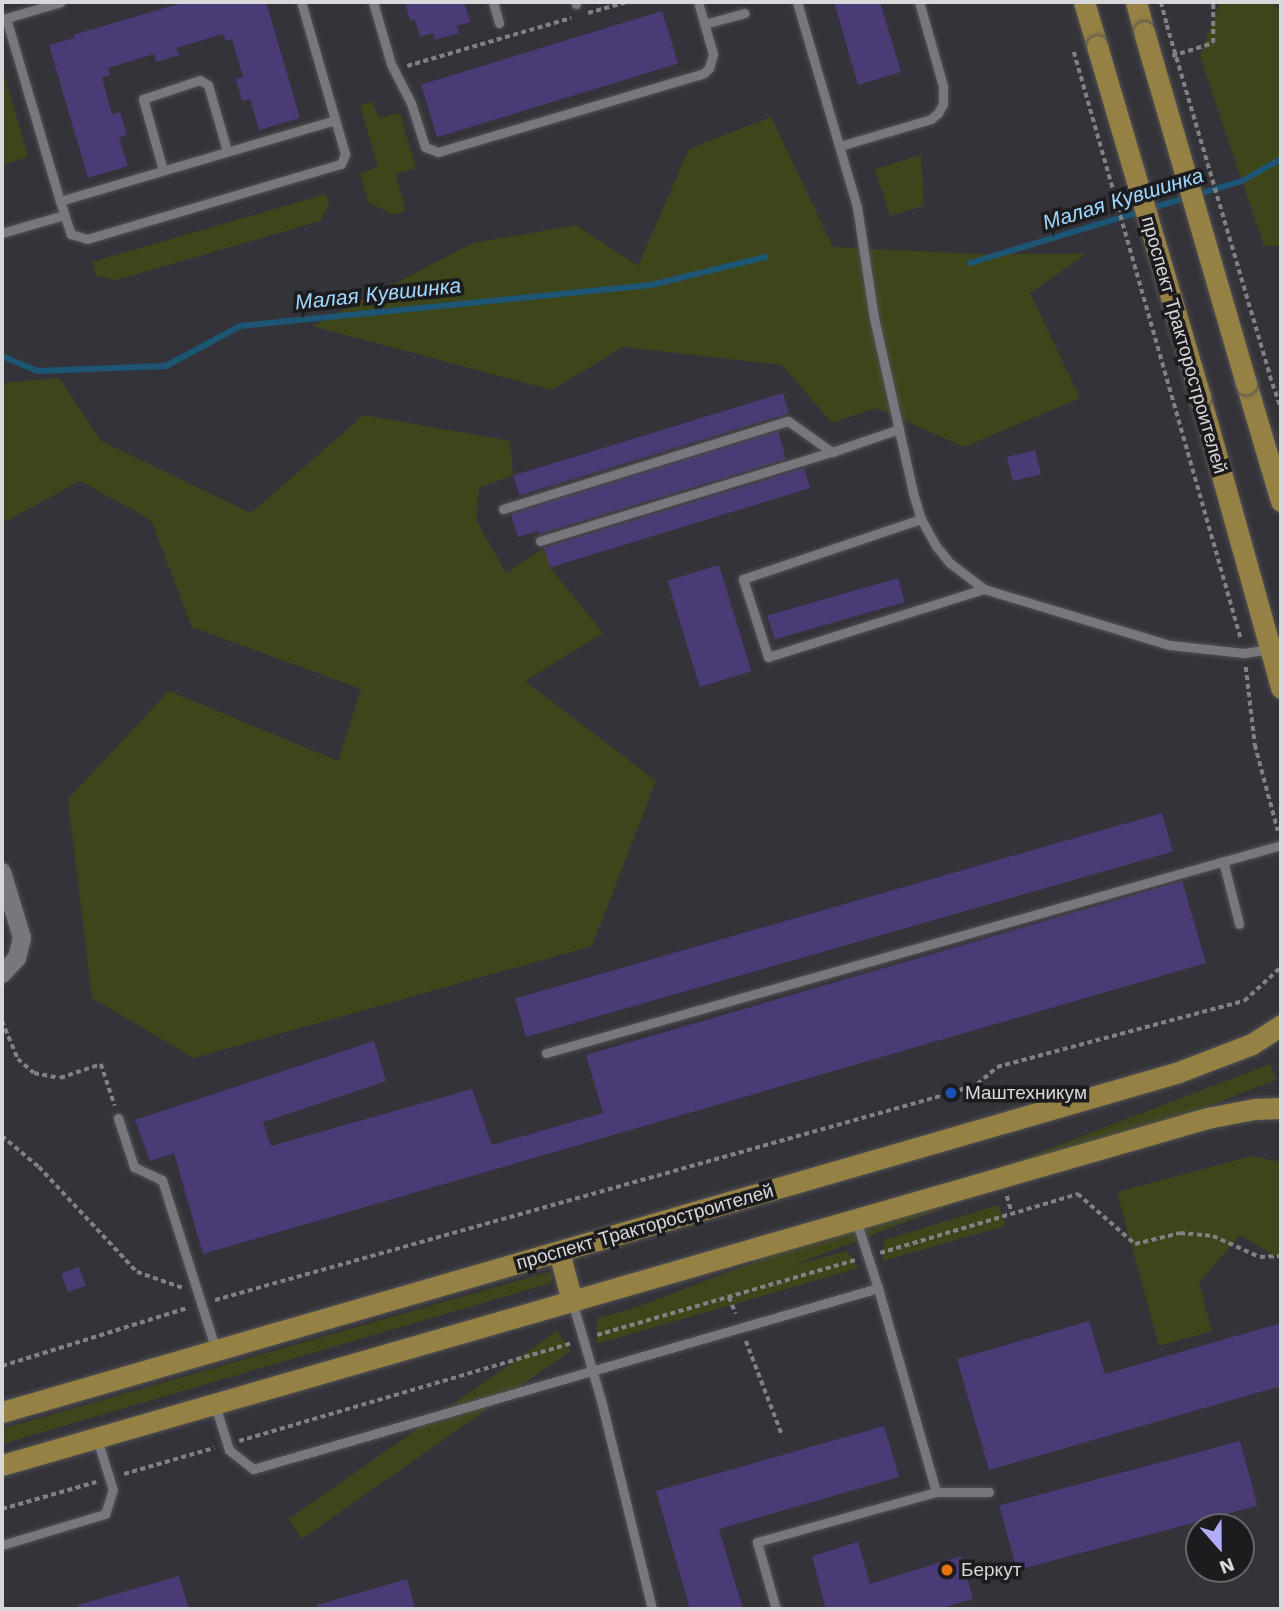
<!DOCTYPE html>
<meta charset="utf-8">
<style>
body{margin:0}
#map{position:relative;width:1283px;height:1611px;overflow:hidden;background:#343339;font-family:"Work Sans",sans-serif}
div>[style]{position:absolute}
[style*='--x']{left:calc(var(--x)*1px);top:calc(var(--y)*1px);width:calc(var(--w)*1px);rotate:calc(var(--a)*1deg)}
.green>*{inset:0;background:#3f451b;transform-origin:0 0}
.stream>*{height:6px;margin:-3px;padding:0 3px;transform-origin:3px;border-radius:3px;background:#1d5575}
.building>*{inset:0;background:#4a3a75;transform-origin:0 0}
.path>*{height:3.5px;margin-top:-1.75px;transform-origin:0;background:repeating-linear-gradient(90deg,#828186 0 5px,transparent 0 8.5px)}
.roads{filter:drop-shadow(0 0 2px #515054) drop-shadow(0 0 2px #515054)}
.lane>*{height:9px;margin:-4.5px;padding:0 4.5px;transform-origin:4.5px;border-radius:4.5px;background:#78777e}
.street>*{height:18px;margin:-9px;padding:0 9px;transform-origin:9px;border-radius:9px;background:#78777e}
.primary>*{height:21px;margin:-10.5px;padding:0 10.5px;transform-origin:10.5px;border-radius:10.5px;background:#948143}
.path-bridge>*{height:3.5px;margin-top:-1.75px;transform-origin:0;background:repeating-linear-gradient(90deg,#828186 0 5px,transparent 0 8.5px)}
.bridges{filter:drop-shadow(0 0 2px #515054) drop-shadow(0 0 2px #515054)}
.primary-bridge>*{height:21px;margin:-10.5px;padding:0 10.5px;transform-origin:10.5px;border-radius:10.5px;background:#948143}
.dots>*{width:19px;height:19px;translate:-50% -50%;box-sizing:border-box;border:4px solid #1c1b1e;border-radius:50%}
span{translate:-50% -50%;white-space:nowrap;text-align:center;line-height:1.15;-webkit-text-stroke:7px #1c1b1e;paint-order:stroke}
.street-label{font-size:19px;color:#d8d8db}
.poi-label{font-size:19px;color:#d8d8db}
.left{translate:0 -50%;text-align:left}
.water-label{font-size:21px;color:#a1d8fd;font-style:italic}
.frame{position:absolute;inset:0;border:4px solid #d8d8db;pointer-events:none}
.north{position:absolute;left:1185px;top:1513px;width:70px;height:70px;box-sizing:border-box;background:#1c1b1e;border:2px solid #67676a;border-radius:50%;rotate:159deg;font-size:19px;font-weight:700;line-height:28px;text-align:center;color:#d8d8db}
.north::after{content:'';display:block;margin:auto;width:24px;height:32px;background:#b3adf9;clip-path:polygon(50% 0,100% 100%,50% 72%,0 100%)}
</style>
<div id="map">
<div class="green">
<div style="clip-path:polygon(1220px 2px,1270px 2px,1281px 10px,1281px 246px,1264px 246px,1200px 56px)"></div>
<div style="clip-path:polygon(2px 67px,28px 157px,5px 164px,2px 154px)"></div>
<div style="clip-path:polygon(372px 102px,380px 118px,400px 113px,416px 168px,395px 174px,406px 211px,393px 215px,368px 202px,360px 173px,378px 167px,360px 105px)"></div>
<div style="clip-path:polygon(771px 117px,833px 247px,974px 254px,1086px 254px,1030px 293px,1080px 398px,964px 447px,876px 408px,832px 423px,782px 365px,623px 347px,552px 390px,312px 326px,473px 243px,576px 225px,638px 266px,689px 149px)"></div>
<div style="clip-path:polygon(921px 155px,924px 206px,890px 216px,875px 169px)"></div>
<div style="clip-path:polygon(326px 194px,329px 204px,320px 221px,117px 280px,96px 276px,92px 262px)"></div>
<div style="clip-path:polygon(59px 378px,101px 441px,251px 513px,364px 415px,510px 441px,513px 475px,479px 488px,476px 520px,506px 573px,544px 548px,551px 569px,603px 633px,525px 681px,656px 781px,592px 946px,194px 1058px,92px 998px,68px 799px,169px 691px,338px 761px,361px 689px,192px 627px,151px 520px,80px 481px,3px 523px,2px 383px)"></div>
<div style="left:1270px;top:1064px;width:17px;height:719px;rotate:69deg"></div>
<div style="clip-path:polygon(1252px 1156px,1281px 1162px,1281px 1260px,1240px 1235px,1199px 1283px,1212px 1331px,1159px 1346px,1117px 1192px)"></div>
<div style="clip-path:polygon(999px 1205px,1005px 1226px,883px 1261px,884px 1240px)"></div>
<div style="clip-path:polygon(847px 1251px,859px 1268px,596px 1344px,598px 1318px)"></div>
<div style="clip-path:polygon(548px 1272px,553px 1276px,551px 1283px,2px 1444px,2px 1429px)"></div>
<div style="left:557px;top:1331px;width:24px;height:328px;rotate:55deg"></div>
</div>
<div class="stream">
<div style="--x:970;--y:263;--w:284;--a:-16.8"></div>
<div style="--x:1242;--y:181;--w:45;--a:-29.4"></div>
<div style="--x:2;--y:356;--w:38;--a:23"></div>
<div style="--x:37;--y:371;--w:129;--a:-2.2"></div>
<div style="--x:166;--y:366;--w:84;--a:-28.4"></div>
<div style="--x:240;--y:326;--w:413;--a:-5.7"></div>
<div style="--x:651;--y:285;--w:118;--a:-13.7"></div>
</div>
<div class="building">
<div style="clip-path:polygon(185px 2px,266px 2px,300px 118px,259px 130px,250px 99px,242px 101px,236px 79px,243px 77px,232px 39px,226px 41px,223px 34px,176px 48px,179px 55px,156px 62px,154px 54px,108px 68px,110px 75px,102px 78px,112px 114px,120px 112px,127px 135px,119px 137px,128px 166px,88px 178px,49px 45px,74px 38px,73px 35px)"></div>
<div style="clip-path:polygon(405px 2px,464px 2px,470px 22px,457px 26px,459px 33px,435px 40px,433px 33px,420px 37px,415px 20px,410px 21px)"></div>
<div style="clip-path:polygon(834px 2px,880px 2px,901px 72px,858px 85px)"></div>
<div style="left:662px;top:11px;width:55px;height:252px;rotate:73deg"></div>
<div style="left:783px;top:393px;width:21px;height:282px;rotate:73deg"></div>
<div style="clip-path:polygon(778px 431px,786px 459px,539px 534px,538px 531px,518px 537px,511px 515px,523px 510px)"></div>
<div style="left:1035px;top:450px;width:25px;height:29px;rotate:76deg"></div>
<div style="left:804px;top:468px;width:21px;height:272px;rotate:73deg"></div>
<div style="left:719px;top:565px;width:111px;height:54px;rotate:73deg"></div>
<div style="left:898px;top:578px;width:25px;height:136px;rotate:74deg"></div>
<div style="left:1162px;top:813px;width:40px;height:673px;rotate:74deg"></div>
<div style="clip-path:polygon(1182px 881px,1206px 963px,203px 1254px,174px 1153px,150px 1161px,135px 1120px,374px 1041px,386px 1081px,263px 1122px,271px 1146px,472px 1089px,492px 1145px,603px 1113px,586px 1055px)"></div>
<div style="left:79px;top:1267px;width:20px;height:19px;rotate:70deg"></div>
<div style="clip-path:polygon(1089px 1321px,1105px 1374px,1281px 1323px,1281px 1386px,989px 1470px,957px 1359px)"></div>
<div style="clip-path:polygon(884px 1426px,899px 1477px,719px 1529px,743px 1609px,690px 1609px,656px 1491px)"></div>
<div style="left:1240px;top:1441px;width:67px;height:249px;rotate:75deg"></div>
<div style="clip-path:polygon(858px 1542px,870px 1584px,961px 1556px,973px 1599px,939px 1609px,826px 1609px,812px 1556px)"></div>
<div style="clip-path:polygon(179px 1576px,189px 1609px,79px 1609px,78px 1605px)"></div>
<div style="clip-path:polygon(407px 1579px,415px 1609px,318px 1609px,317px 1605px)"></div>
</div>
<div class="path">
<div style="--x:1161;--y:2;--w:24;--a:75"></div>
<div style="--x:588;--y:13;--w:41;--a:-15.8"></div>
<div style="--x:1074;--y:52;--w:610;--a:74.12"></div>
<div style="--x:1172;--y:56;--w:43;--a:-17.6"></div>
<div style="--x:1213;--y:43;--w:41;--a:-90"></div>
<div style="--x:407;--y:66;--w:171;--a:-16.3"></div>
<div style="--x:1270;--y:376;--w:34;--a:71"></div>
<div style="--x:1246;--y:667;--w:79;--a:83.4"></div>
<div style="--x:1255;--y:745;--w:89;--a:75"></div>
<div style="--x:2;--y:1021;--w:41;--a:67.2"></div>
<div style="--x:18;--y:1059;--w:21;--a:41"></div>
<div style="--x:34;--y:1073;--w:26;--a:11"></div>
<div style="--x:60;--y:1078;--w:43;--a:-18.9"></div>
<div style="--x:101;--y:1064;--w:44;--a:71.6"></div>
<div style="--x:977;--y:1084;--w:9;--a:77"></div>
<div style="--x:2;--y:1136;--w:48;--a:40"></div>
<div style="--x:39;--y:1167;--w:144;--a:47"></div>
<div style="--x:137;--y:1272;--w:49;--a:19.2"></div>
<div style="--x:1007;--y:1196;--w:19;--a:74"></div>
<div style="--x:880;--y:1253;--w:207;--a:-16.6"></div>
<div style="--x:1078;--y:1194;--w:76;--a:41.3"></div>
<div style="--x:1135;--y:1244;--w:46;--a:-13.7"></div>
<div style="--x:1180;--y:1233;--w:33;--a:5"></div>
<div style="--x:1213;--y:1236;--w:51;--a:24.1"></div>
<div style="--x:1260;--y:1257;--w:21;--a:-3"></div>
<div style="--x:729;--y:1297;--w:18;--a:68"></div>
<div style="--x:215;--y:1300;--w:765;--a:-15.71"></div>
<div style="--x:951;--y:1093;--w:28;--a:-19"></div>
<div style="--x:977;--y:1084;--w:26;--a:-40"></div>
<div style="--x:997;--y:1067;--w:256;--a:-15"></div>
<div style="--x:1244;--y:1001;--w:50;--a:-42.6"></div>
<div style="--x:597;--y:1335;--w:269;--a:-16.2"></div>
<div style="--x:746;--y:1341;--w:101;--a:69"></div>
<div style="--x:2;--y:1366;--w:194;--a:-17.4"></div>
<div style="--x:239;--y:1441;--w:346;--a:-16.4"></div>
<div style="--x:124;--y:1474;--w:94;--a:-16.1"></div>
<div style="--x:2;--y:1509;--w:98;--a:-16"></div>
</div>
<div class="roads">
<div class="lane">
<div style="--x:373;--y:2;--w:65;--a:73.8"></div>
<div style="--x:391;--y:64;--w:44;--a:62.9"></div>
<div style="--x:411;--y:103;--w:46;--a:72.3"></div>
<div style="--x:425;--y:147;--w:14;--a:21"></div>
<div style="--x:438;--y:152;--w:277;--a:-16.5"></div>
<div style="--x:704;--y:73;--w:7;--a:-45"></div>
<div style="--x:709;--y:68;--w:15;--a:-74"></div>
<div style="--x:713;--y:54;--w:54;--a:-106.1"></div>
<div style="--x:493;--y:2;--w:22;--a:74"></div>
<div style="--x:576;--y:2;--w:2;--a:90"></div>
<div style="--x:797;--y:2;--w:214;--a:73.7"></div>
<div style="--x:857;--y:207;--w:112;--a:81.3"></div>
<div style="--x:874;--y:318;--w:179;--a:77.4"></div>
<div style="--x:913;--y:493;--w:27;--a:73"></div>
<div style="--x:921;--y:519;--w:31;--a:61"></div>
<div style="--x:936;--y:546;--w:22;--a:51"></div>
<div style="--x:950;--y:563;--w:43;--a:37.4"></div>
<div style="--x:984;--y:589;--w:194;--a:16.8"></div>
<div style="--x:1170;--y:645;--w:74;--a:6.2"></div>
<div style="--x:1244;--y:653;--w:26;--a:-9"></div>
<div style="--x:6;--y:18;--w:191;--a:73.6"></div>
<div style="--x:60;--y:201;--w:287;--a:-16.4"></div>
<div style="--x:3;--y:19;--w:60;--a:-16.3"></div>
<div style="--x:704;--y:24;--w:42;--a:-15"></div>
<div style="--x:840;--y:146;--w:95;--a:-16.5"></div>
<div style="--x:931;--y:119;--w:9;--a:-41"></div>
<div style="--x:938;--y:113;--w:10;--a:-61"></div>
<div style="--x:943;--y:104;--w:18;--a:-90"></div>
<div style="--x:943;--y:86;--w:87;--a:-105.9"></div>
<div style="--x:163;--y:170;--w:74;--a:-105.7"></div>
<div style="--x:143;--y:99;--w:60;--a:-18.4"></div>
<div style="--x:200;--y:80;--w:9;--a:32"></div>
<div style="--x:208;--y:85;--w:69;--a:73.9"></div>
<div style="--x:60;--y:201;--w:35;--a:72"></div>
<div style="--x:71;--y:234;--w:17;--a:17"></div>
<div style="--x:87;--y:239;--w:265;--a:-16.5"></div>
<div style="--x:341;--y:164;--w:11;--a:-68"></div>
<div style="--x:345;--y:154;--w:158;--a:-106.1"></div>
<div style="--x:2;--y:233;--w:65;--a:-16.2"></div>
<div style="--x:503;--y:509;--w:298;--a:-17.2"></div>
<div style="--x:788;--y:421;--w:54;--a:35.2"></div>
<div style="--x:921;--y:519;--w:188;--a:161.4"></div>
<div style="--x:743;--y:579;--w:82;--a:72.2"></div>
<div style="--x:768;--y:657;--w:226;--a:-17.5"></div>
<div style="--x:540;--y:541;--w:305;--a:-17"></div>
<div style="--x:832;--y:452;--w:71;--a:-18.9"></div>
<div style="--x:1223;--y:861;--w:65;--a:75.7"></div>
<div style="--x:546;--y:1053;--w:764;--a:-15.8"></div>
<div style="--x:118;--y:1118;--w:52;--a:71.9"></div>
<div style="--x:134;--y:1167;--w:31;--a:25"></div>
<div style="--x:162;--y:1180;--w:178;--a:72.4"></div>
<div style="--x:856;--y:1220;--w:71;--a:72.1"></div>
<div style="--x:572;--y:1301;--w:103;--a:73.7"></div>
<div style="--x:601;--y:1400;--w:215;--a:76.3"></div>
<div style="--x:215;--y:1405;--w:47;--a:72.7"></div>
<div style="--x:229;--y:1450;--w:31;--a:38"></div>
<div style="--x:253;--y:1469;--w:651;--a:-16.15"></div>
<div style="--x:878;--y:1288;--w:212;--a:74.1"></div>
<div style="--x:936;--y:1492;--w:186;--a:164.4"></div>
<div style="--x:757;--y:1542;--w:70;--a:74.2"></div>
<div style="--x:936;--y:1492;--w:53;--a:0"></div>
<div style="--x:2;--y:1545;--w:108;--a:-16.8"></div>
<div style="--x:105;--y:1514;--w:25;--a:-72"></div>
<div style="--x:113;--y:1490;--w:53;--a:-107.4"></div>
</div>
<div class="street">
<div style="--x:2;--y:872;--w:69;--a:73.1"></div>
<div style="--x:22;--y:938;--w:21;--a:104"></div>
<div style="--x:17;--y:958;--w:22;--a:133"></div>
</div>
<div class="primary">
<div style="--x:1084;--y:2;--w:46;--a:73.5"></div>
<div style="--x:1136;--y:2;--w:31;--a:75"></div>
<div style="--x:1246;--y:383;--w:123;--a:73.5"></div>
<div style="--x:1200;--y:397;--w:302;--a:74.4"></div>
<div style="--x:559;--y:1252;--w:51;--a:75.1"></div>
<div style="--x:2;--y:1412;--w:1222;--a:-16.11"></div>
<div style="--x:1176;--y:1073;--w:81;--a:-20.9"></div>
<div style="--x:1252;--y:1044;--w:35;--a:-33"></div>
<div style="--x:2;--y:1465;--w:1254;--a:-16.06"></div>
<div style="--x:1207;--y:1118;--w:48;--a:-10.8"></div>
<div style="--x:1254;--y:1109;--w:27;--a:-2"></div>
</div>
</div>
<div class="path-bridge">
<div style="--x:1167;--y:25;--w:366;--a:73.6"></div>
</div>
<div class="bridges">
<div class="primary-bridge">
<div style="--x:1144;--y:32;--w:366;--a:73.8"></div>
<div style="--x:1097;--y:46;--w:366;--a:73.6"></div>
</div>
</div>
<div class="dots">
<div style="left:951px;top:1093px;background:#1a4fb4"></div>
<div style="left:947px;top:1570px;background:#e8710a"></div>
</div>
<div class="street-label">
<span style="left:1184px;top:345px;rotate:74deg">проспект Тракторостроителей</span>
<span style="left:645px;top:1227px;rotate:-16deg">проспект Тракторостроителей</span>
</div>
<div class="poi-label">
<span class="left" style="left:965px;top:1093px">Маштехникум</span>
<span class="left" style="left:961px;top:1570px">Беркут</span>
</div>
<div class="water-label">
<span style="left:1123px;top:199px;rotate:-17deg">Малая Кувшинка</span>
<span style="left:378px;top:294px;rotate:-6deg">Малая Кувшинка</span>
</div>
<div class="frame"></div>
<div class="north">N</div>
</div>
